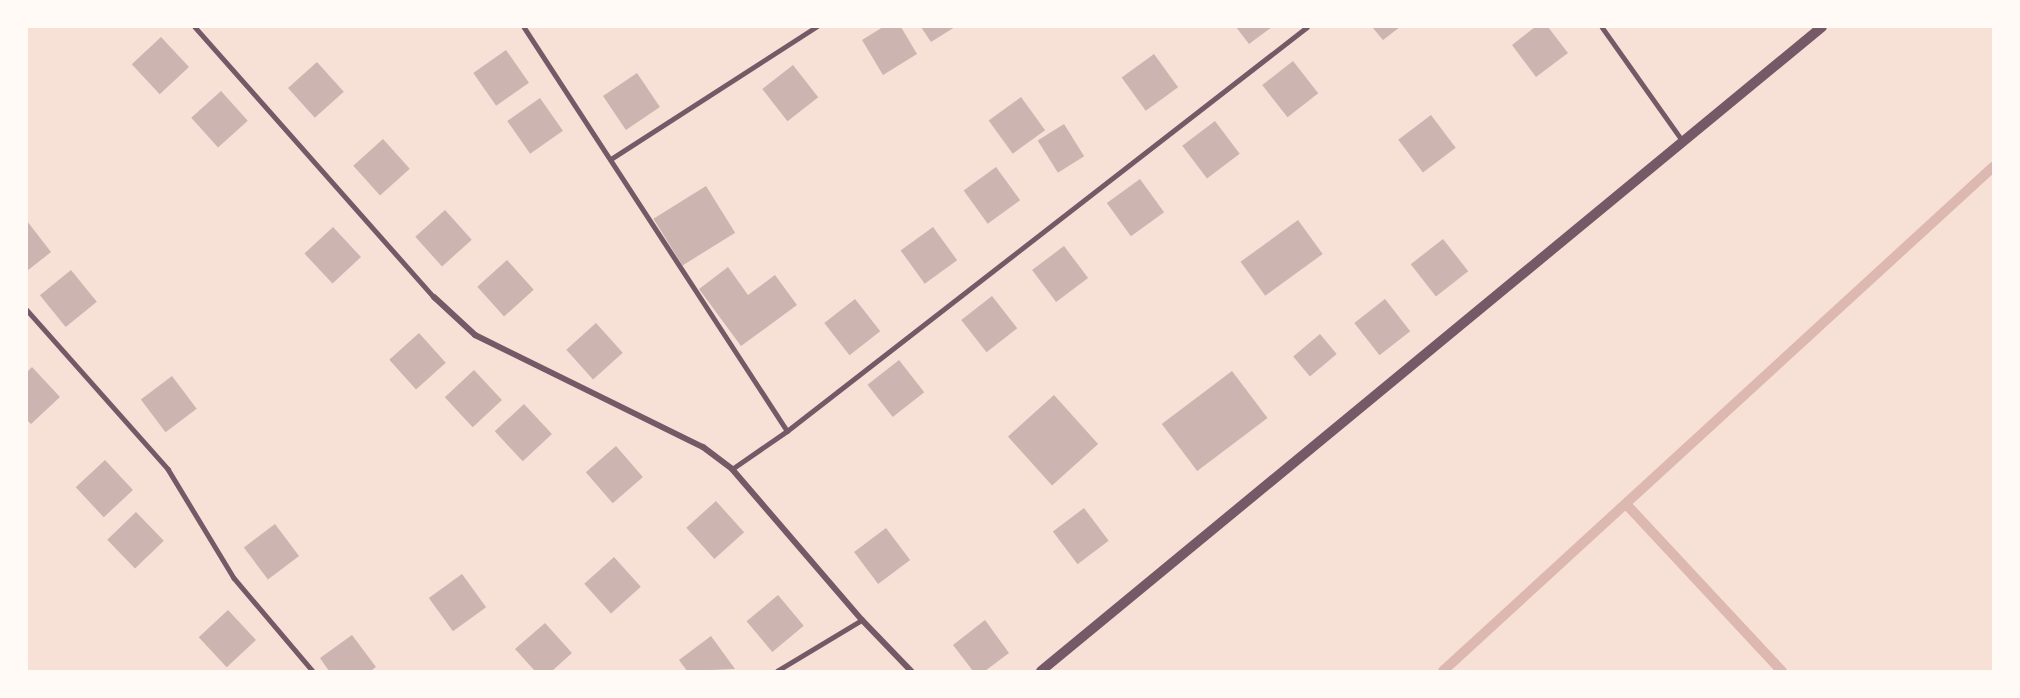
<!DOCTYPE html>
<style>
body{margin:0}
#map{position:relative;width:2020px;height:698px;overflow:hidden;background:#f7e1d7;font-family:Montserrat,sans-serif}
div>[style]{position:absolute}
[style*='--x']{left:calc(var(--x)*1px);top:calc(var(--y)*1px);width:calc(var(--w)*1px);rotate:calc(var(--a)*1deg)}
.stream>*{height:10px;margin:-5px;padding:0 5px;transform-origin:5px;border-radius:5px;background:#dcb8b0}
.building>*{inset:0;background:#ccb4b1;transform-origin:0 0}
.service>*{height:4.5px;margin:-2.25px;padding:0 2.25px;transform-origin:2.25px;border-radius:2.25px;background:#755966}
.minor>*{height:6px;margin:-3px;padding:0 3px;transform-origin:3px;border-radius:3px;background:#755966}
.tertiary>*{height:10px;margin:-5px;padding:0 5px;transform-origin:5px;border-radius:5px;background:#755966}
span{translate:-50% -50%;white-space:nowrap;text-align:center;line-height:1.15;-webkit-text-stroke:6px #fffaf5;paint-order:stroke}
.frame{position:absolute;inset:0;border:28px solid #fffaf5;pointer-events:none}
</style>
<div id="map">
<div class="stream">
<div style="--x:1626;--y:504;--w:229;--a:47"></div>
<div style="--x:1443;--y:671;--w:746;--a:-42.5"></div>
</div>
<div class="building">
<div style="clip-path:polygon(883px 27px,901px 27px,917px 54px,883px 75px,862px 40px)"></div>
<div style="clip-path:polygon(921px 27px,955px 27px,931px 42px)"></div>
<div style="clip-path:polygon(1236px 27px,1272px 27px,1249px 44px)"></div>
<div style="clip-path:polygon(1372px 27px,1400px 27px,1383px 40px)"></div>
<div style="clip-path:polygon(1535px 27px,1548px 27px,1568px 53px,1536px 77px,1512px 45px)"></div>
<div style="left:161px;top:37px;width:41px;height:40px;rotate:47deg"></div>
<div style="left:506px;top:50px;width:40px;height:40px;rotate:55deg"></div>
<div style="left:1154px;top:54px;width:41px;height:40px;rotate:54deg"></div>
<div style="left:1293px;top:61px;width:41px;height:39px;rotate:52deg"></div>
<div style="left:317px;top:62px;width:40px;height:39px;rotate:48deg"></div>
<div style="left:793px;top:65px;width:41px;height:39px;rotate:52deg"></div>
<div style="left:637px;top:73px;width:41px;height:41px;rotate:56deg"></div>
<div style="left:221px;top:91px;width:40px;height:40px;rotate:48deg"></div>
<div style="left:1021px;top:97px;width:41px;height:40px;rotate:54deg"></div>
<div style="left:540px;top:98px;width:40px;height:40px;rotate:55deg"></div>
<div style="left:1431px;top:115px;width:41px;height:41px;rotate:53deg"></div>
<div style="left:1215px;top:121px;width:41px;height:41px;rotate:53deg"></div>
<div style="left:1064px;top:124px;width:38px;height:31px;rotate:58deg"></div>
<div style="left:383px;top:139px;width:40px;height:40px;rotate:48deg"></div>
<div style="left:996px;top:167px;width:41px;height:40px;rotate:54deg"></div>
<div style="left:1140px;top:179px;width:41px;height:41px;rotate:54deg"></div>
<div style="left:706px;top:186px;width:55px;height:62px;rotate:58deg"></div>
<div style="left:445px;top:210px;width:40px;height:40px;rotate:48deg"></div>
<div style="left:1298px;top:220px;width:42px;height:71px;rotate:54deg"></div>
<div style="clip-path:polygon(27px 221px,51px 252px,27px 271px)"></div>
<div style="left:333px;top:227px;width:41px;height:39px;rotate:47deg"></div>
<div style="left:933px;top:227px;width:41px;height:40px;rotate:54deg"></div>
<div style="left:1443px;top:239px;width:41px;height:41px;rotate:52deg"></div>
<div style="left:1064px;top:246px;width:40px;height:40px;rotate:53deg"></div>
<div style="left:507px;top:260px;width:40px;height:40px;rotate:48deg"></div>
<div style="clip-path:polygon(728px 267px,748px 295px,775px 275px,797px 305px,741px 346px,699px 289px)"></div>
<div style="left:71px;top:270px;width:41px;height:40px;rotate:51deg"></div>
<div style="left:992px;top:296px;width:41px;height:39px;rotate:52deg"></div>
<div style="left:855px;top:299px;width:41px;height:39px;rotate:52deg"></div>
<div style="left:1385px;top:299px;width:41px;height:39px;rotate:52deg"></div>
<div style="left:596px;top:323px;width:40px;height:40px;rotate:48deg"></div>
<div style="left:419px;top:333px;width:40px;height:40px;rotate:48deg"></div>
<div style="left:1320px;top:334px;width:26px;height:35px;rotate:50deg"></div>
<div style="left:899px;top:360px;width:41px;height:40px;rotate:52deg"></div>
<div style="clip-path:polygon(32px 367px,60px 397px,31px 424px,27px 420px,27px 372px)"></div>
<div style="left:474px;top:370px;width:41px;height:40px;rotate:47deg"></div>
<div style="left:1232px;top:371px;width:59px;height:88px;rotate:53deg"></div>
<div style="left:172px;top:376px;width:41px;height:39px;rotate:53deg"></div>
<div style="left:1054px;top:395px;width:66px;height:62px;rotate:48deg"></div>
<div style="left:524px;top:404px;width:41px;height:40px;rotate:47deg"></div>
<div style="left:616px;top:446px;width:41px;height:40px;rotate:49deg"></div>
<div style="left:105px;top:460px;width:41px;height:40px;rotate:47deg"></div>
<div style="left:716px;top:501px;width:42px;height:40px;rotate:48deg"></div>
<div style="left:1084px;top:508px;width:41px;height:39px;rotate:53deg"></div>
<div style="left:136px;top:512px;width:40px;height:40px;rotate:46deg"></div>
<div style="left:275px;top:524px;width:40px;height:39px;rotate:53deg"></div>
<div style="left:886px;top:528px;width:40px;height:40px;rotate:53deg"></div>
<div style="left:614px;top:557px;width:40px;height:40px;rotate:48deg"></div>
<div style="left:462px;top:574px;width:41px;height:41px;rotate:54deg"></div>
<div style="left:778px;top:595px;width:40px;height:41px;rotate:50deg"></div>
<div style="left:228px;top:610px;width:41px;height:40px;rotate:47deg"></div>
<div style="clip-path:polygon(985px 620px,1009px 653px,985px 671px,973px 671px,953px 645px)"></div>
<div style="clip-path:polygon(545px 623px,572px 653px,552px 671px,535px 671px,515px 649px)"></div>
<div style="clip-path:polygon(352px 635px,376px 667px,371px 671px,329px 671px,320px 658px)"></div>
<div style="clip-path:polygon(711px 636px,735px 669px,687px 671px,679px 660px)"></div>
</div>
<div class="service">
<div style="--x:195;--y:27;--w:361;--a:48.5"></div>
<div style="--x:524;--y:27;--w:482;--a:56.9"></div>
<div style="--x:1602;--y:27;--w:138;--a:54.7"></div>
<div style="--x:611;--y:159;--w:244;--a:-32.8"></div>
<div style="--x:27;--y:310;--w:213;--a:48.4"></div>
<div style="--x:168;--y:469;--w:127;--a:58.8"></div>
<div style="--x:234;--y:578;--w:122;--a:49.7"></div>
<div style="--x:732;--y:469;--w:67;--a:-34.6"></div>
<div style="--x:787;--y:431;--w:658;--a:-37.84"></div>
<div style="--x:777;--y:671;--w:99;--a:-31"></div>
</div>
<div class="minor">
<div style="--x:434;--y:297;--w:56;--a:42.8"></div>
<div style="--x:475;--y:335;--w:254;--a:26.2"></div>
<div style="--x:703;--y:447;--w:36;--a:37"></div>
<div style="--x:732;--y:469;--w:199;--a:49.3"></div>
<div style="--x:862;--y:620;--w:71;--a:46.1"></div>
</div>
<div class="tertiary">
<div style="--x:1041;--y:671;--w:1012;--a:-39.51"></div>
</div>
<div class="frame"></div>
</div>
